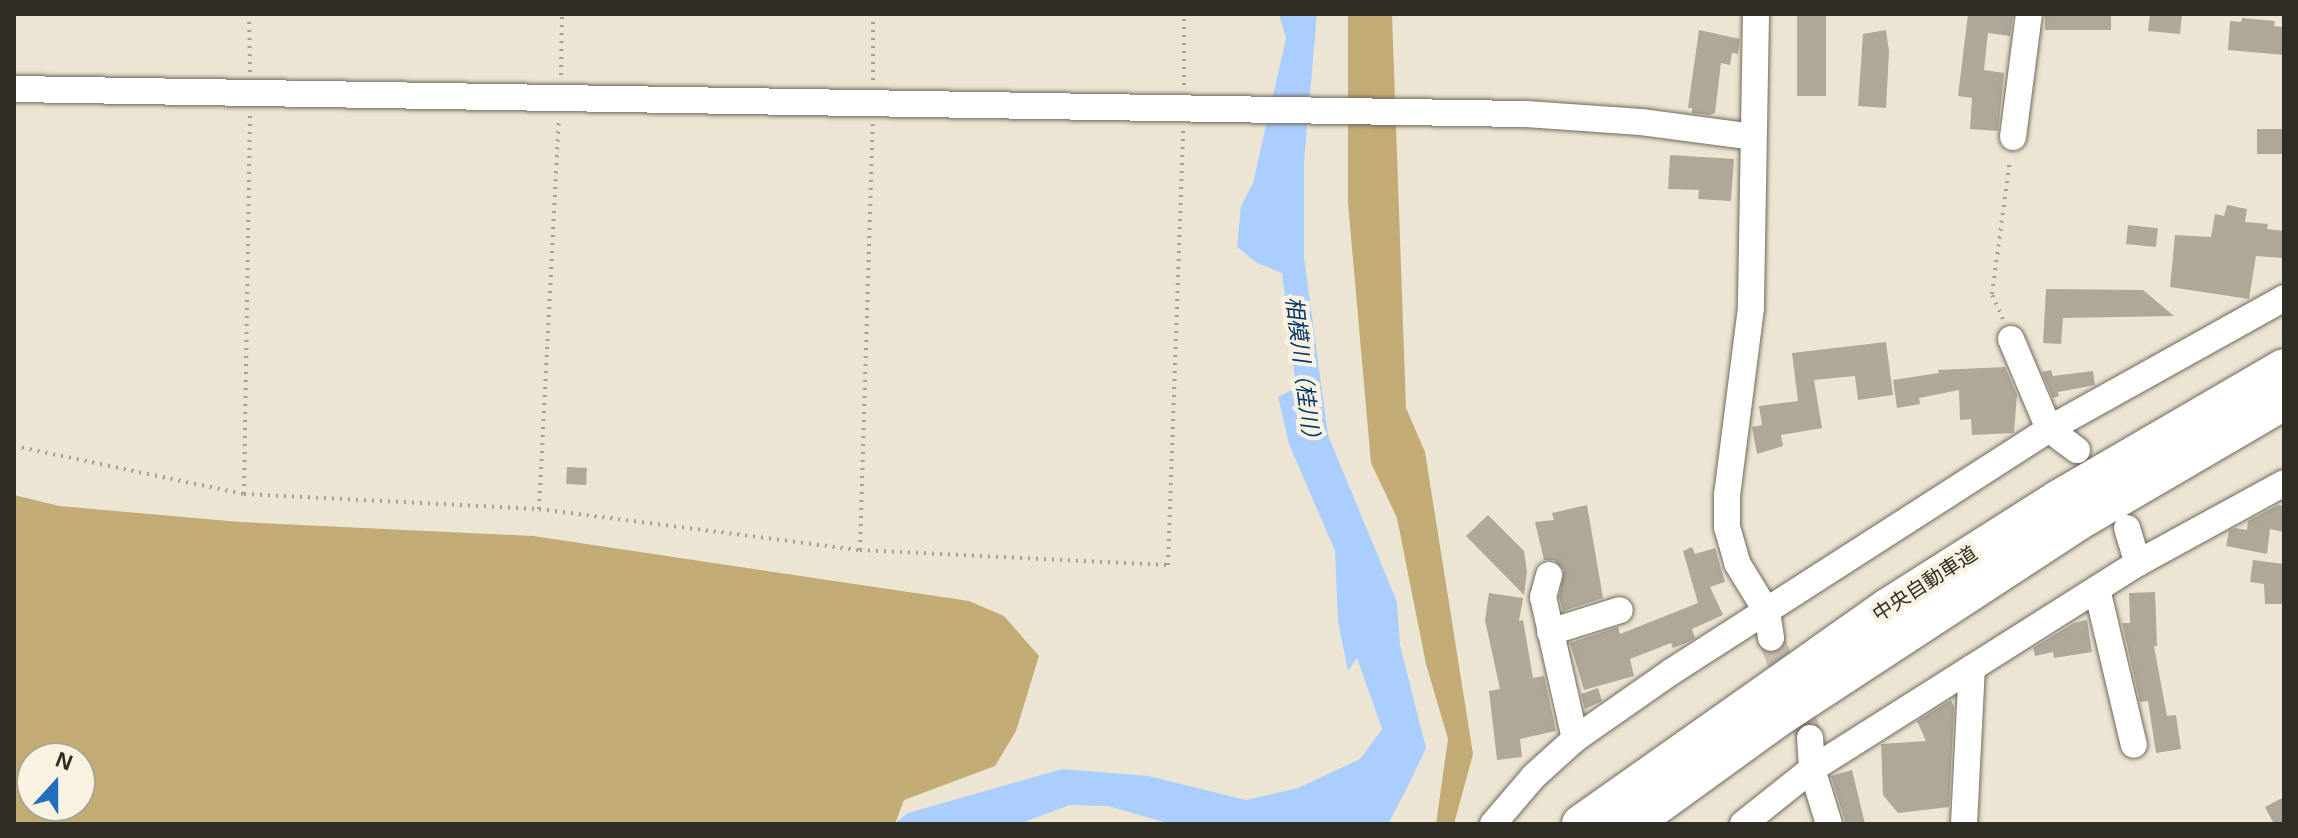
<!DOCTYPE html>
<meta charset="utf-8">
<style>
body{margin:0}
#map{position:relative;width:2298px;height:838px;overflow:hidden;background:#ede5d4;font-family:Helvetica,"Noto Sans JP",sans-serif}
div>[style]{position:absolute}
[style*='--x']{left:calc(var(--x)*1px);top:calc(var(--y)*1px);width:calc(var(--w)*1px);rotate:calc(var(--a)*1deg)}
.forest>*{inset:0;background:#c3ab75}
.water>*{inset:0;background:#aacffe}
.building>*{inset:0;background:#afa898;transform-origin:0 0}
.minor-tunnel>*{height:26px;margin-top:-13px;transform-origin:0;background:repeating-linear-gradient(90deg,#c7c0b1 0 26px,transparent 0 39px)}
.path>*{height:4px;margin-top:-2px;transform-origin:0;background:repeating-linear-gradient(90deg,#a6a093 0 2px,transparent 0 8px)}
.roads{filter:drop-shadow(0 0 2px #70695a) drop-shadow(0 0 2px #70695a)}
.minor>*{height:26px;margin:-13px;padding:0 13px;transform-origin:13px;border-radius:13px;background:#fff}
.highway>*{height:38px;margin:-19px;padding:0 19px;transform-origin:19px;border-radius:19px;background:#fff}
span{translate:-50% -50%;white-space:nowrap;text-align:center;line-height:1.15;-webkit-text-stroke:8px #faf2e1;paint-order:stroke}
.street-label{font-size:20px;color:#2f2c25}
.water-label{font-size:22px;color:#00366b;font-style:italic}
.frame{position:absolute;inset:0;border:16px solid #2f2c25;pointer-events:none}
.north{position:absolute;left:16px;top:742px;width:80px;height:80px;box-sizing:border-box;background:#faf2e1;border:2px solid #a9a396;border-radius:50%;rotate:21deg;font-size:22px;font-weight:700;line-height:32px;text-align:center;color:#2f2c25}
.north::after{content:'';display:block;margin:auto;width:28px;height:36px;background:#246ebe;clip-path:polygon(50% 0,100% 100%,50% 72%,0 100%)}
</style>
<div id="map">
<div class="forest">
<div style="clip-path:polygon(1348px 14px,1392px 14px,1406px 408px,1425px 452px,1473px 754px,1454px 824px,1436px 824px,1448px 739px,1426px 664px,1397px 518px,1371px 463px,1348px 203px)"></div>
<div style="clip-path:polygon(evenodd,14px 495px,59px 506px,240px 522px,533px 536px,969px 601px,1004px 616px,1039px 656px,1016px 731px,995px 766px,904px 800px,895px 824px,14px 824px,14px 495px,32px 758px,80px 758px,80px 806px,32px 806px,32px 758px)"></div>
</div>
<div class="water">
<div style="clip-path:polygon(1279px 14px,1317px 14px,1304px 162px,1304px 257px,1328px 435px,1397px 602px,1400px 645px,1426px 748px,1407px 788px,1388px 824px,1171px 824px,1108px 806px,1070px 805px,1019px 824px,894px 824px,908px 813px,1062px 769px,1149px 776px,1246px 800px,1298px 788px,1360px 759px,1382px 729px,1357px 658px,1348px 671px,1338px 621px,1335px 551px,1289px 444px,1278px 397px,1296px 388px,1282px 273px,1257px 263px,1237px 247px,1241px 206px,1253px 183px,1286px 38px)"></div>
</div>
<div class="building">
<div style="left:1797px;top:14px;width:29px;height:82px"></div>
<div style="clip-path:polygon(1968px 14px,2013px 14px,2010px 36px,1988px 33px,1984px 70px,2004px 73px,1998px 131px,1970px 129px,1972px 98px,1958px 96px)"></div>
<div style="left:2045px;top:14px;width:66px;height:16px"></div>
<div style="clip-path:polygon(2150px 14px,2182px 14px,2180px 34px,2148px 31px)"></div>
<div style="clip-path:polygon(2242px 18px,2275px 21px,2274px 26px,2283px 27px,2284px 55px,2228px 50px,2230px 21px,2241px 22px)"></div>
<div style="clip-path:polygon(1699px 30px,1740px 39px,1738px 54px,1732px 53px,1730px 65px,1721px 63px,1715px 113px,1709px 115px,1692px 113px,1692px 108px,1688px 108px)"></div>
<div style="clip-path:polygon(1886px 30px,1889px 52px,1886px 108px,1858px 106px,1863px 34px)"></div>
<div style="left:2257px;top:129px;width:27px;height:25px"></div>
<div style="clip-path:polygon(1670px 155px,1734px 159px,1731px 201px,1698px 199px,1699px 190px,1668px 189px)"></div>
<div style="clip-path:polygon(2227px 205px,2247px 209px,2245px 222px,2268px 224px,2267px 229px,2284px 231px,2283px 258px,2256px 256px,2249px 299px,2170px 287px,2175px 235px,2211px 237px,2215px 214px,2224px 216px)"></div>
<div style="left:2128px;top:225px;width:30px;height:19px;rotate:6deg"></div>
<div style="clip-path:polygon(2046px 289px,2143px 290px,2174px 316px,2063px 318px,2061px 344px,2043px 343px)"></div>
<div style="clip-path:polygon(1886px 342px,1893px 395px,1858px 400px,1855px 376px,1814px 380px,1822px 428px,1781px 435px,1783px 446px,1757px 454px,1752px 427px,1762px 425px,1759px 406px,1798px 401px,1792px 353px)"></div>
<div style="clip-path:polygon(2005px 367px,2017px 395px,2014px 433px,1972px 435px,1971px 419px,1960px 420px,1959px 390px,1919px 398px,1920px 404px,1897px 408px,1893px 380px,1939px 373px,1938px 370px)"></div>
<div style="clip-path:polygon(2051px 370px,2053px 376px,2093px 371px,2095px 385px,2058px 392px,2059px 396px,2053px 398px,2042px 372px)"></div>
<div style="left:567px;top:467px;width:20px;height:17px;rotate:3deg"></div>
<div style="clip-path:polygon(1587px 505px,1603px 598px,1563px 611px,1559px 597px,1564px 570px,1554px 560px,1544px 560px,1535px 522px,1554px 520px,1552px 513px)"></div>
<div style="clip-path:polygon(2278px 505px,2284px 506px,2284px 532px,2270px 529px,2267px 554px,2226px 546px,2229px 531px,2235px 528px,2247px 530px,2248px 521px)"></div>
<div style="clip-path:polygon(1488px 515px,1524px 551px,1527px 572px,1524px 595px,1466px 536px)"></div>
<div style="clip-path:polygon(1692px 547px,1695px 554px,1715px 548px,1725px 582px,1710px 587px,1723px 615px,1692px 629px,1695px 638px,1686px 643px,1673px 648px,1671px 643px,1630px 659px,1634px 676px,1584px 690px,1570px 643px,1618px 627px,1620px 634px,1698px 603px,1683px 551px)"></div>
<div style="clip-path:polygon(2253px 560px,2284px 564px,2284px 604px,2265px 604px,2264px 584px,2250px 582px)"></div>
<div style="clip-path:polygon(2155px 592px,2157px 646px,2154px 646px,2167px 716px,2176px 715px,2181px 749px,2156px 753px,2148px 701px,2140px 702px,2122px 623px,2130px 623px,2129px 593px)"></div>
<div style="clip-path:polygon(1489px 593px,1523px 598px,1519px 621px,1523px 620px,1533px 678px,1544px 676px,1556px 731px,1520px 739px,1522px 757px,1497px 760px,1489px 691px,1500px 689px,1485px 620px)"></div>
<div style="clip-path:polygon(2087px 620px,2092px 652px,2054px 658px,2053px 652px,2035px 656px,2033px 648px,2074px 623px)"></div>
<div style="clip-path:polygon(1598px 688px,1602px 701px,1585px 709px,1581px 694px)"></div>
<div style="clip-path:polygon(1951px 700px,1954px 707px,1949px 807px,1898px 813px,1883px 795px,1881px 744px,1926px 741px,1917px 721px)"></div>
<div style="clip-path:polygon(1852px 770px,1865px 824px,1846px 824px,1831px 776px)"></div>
<div style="clip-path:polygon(2284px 797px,2284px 824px,2274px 824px,2265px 807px)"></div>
</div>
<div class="minor-tunnel">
<div style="--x:1771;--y:638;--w:107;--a:68.7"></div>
</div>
<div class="path">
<div style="--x:249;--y:14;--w:58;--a:89"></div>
<div style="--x:873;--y:14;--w:69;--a:90"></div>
<div style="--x:561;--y:75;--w:61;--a:-89.1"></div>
<div style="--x:1184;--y:85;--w:71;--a:-90"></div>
<div style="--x:2003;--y:319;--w:27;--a:-114"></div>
<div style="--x:1992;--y:294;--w:136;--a:-82.4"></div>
<div style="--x:14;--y:446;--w:235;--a:11.8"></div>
<div style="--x:244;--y:494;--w:295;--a:2.9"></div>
<div style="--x:539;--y:509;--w:324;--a:7.3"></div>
<div style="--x:860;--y:550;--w:308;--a:2.8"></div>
<div style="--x:1168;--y:565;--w:435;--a:-88"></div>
<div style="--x:244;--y:494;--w:381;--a:-89.1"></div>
<div style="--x:539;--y:509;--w:390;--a:-87.1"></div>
<div style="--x:860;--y:550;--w:426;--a:-88.3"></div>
</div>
<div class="roads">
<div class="minor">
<div style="--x:1756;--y:14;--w:294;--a:91"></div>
<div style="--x:1751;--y:308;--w:189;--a:97.3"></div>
<div style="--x:1727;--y:495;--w:32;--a:90"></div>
<div style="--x:1727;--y:527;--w:37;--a:74"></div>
<div style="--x:1737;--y:563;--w:57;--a:58.5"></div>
<div style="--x:1767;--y:612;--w:26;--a:81"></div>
<div style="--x:14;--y:89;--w:1512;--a:0.95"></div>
<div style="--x:1526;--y:114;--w:115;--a:4"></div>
<div style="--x:1641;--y:122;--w:113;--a:7.6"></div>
<div style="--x:2013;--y:137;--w:124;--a:-82.6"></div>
<div style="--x:2011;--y:339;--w:98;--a:67.1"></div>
<div style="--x:2049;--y:429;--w:35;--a:37"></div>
<div style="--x:2127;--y:528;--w:37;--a:73"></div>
<div style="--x:1549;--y:575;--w:23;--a:105"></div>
<div style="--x:1543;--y:597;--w:146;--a:77.3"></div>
<div style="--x:2097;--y:589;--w:160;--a:76.7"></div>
<div style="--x:1550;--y:632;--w:73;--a:-17.4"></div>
<div style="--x:1810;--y:738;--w:31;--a:86"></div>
<div style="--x:1812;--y:769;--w:58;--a:72.8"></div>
<div style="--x:1493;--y:824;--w:63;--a:-49.5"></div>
<div style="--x:1534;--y:776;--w:55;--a:-42.1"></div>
<div style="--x:1575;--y:739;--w:117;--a:-34.9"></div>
<div style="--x:1671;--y:672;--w:449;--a:-32.7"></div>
<div style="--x:2049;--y:429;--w:269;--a:-29.1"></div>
<div style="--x:1743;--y:824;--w:88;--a:-38.6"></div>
<div style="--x:1812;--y:769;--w:386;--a:-32.3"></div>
<div style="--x:2138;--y:563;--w:166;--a:-28.7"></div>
<div style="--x:1964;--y:824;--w:156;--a:-87.1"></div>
</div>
<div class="highway">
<div style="--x:1581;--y:824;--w:375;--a:-35.2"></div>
<div style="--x:1887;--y:608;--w:204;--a:-32.4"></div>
<div style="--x:2059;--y:499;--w:260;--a:-30.2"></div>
<div style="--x:1631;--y:824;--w:179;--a:-35.9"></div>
<div style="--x:1776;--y:719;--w:358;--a:-33.2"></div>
<div style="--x:2075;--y:523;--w:242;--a:-30.3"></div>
</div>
</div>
<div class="street-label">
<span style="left:1925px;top:584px;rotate:-33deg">中央自動車道</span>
</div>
<div class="water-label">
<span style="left:1303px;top:373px;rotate:83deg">相模川（桂川）</span>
</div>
<div class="frame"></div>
<div class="north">N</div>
</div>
